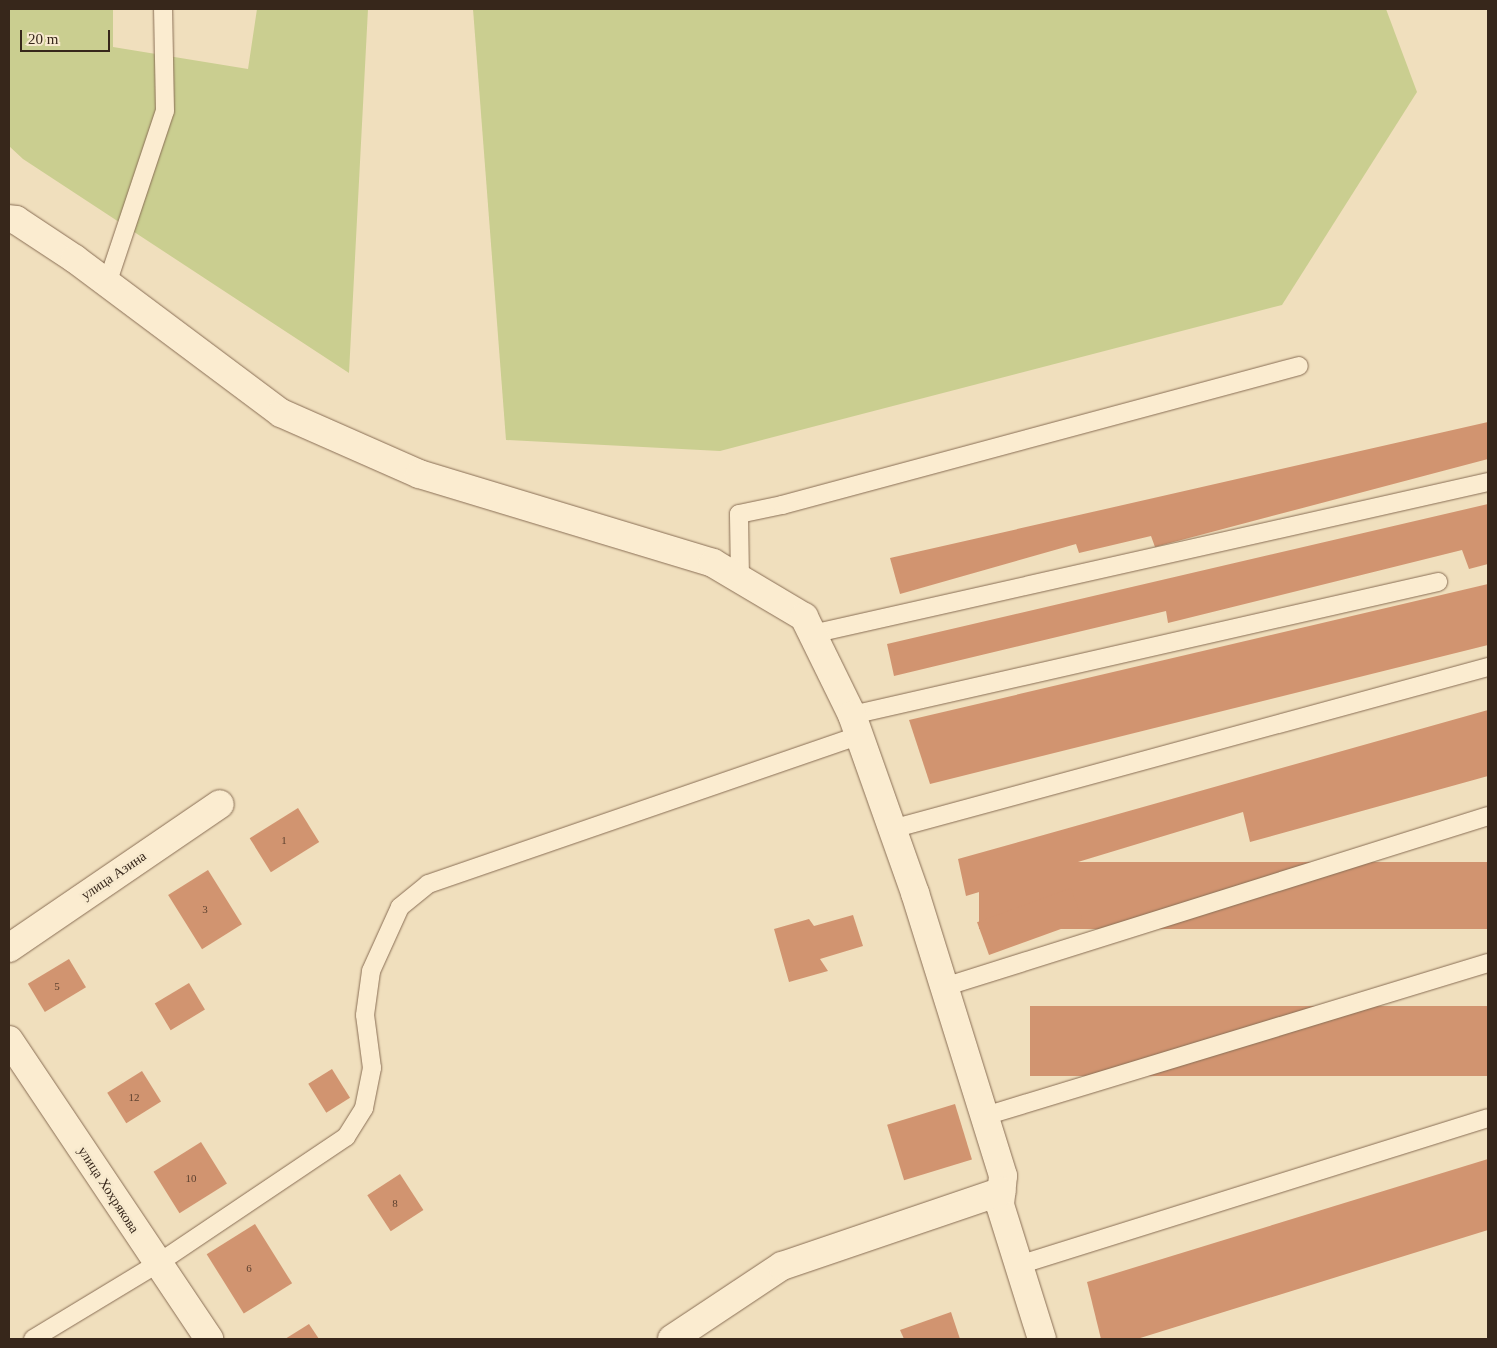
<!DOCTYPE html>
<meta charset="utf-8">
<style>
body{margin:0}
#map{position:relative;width:1497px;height:1348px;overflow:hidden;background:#f0dfbd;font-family:"Times New Roman",serif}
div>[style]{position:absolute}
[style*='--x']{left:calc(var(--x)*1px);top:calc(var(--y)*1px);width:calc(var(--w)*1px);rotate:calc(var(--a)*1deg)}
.green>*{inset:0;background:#cace90}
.building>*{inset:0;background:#d19470;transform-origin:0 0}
.roads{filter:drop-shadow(0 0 1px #896e55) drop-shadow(0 0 1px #896e55)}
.lane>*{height:18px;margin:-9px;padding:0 9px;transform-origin:9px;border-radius:9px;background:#fbecd0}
.street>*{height:28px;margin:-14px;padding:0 14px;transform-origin:14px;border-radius:14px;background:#fbecd0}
span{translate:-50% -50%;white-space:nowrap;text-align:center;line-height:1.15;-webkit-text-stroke:5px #f7e9cd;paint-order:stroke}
.number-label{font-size:11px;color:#5e4230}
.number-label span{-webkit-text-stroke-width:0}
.street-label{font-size:14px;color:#37271b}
.frame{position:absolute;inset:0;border:10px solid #37271b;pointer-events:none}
.scale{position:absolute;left:20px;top:30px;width:90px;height:22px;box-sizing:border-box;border:2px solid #37271b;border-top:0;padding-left:6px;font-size:15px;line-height:18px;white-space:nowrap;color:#37271b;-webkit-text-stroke:4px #f7e9cd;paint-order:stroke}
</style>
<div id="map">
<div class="green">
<div style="clip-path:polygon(9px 9px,113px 9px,113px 47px,248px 69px,257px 9px,368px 9px,349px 373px,23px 159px,9px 146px)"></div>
<div style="clip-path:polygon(473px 9px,1386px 9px,1417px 92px,1282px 305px,720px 451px,506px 440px)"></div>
</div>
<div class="building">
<div style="clip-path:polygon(1488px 422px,1488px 459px,1155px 547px,1151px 536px,1079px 553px,1076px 544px,900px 594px,890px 558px)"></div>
<div style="clip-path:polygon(1488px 504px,1488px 564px,1469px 569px,1462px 550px,1168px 623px,1166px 611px,894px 676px,887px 644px)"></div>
<div style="clip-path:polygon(1488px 584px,1488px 645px,930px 784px,909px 720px)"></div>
<div style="clip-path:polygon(1488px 710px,1488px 776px,1250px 842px,1243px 812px,966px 896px,958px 859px)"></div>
<div style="left:298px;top:808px;width:40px;height:57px;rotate:58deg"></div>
<div style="left:1488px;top:862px;width:67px;height:509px;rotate:90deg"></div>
<div style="left:208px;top:870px;width:64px;height:47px;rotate:58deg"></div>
<div style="left:1071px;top:888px;width:35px;height:100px;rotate:70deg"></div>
<div style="clip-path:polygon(853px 915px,863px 946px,820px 959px,828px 971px,789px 982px,774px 929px,809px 919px,814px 926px)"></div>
<div style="left:69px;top:959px;width:33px;height:48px;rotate:59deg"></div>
<div style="left:189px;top:983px;width:31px;height:40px;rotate:59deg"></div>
<div style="left:1488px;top:1006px;width:70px;height:458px;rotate:90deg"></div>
<div style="left:332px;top:1069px;width:34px;height:28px;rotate:58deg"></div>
<div style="left:142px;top:1071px;width:36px;height:41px;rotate:58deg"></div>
<div style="left:955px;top:1104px;width:58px;height:71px;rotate:73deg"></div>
<div style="left:201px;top:1142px;width:49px;height:56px;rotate:58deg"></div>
<div style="clip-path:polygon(1488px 1159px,1488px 1230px,1137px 1339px,1101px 1339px,1087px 1282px)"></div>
<div style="left:400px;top:1174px;width:43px;height:39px;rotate:57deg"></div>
<div style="left:255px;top:1224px;width:70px;height:57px;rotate:58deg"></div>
<div style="clip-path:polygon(951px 1312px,960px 1339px,904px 1339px,900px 1330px)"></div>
<div style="clip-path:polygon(309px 1324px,319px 1339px,285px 1339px)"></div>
</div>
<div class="roads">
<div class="lane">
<div style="--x:107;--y:284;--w:182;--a:-71.5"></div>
<div style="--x:165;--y:111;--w:102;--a:-91.1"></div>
<div style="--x:740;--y:579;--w:65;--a:-90.9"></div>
<div style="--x:739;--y:514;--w:44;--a:-11.8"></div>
<div style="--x:782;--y:505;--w:535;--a:-15.05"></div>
<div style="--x:812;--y:634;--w:693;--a:-12.67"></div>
<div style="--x:852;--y:715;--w:601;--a:-12.79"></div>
<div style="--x:892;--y:829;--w:618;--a:-15.21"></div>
<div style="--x:944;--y:987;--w:570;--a:-17.45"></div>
<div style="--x:985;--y:1116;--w:526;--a:-16.92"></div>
<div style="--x:1019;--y:1265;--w:491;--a:-17.4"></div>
<div style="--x:33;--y:1339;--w:145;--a:-31.2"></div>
<div style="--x:157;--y:1264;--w:228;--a:-33.9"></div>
<div style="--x:346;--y:1137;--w:34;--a:-58"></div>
<div style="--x:364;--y:1108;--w:41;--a:-78.7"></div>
<div style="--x:372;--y:1068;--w:53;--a:-97.5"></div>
<div style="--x:365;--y:1015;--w:44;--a:-82.2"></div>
<div style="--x:371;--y:971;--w:70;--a:-65.6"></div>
<div style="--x:400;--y:907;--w:36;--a:-39"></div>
<div style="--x:428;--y:884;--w:456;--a:-19"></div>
</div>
<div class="street">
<div style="--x:9;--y:219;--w:7;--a:8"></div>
<div style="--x:16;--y:220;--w:71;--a:33.5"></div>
<div style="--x:75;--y:259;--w:257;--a:36.8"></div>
<div style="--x:281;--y:413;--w:151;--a:23.8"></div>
<div style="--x:419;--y:474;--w:307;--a:16.8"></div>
<div style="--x:713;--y:563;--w:106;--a:30.7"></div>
<div style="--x:804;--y:617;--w:109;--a:63.9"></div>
<div style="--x:852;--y:715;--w:189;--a:70.5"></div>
<div style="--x:915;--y:893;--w:296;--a:72.7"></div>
<div style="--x:1003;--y:1176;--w:29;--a:96"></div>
<div style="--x:1000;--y:1205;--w:140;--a:72.6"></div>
<div style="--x:9;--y:948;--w:255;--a:-34.3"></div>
<div style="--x:9;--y:1040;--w:360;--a:56.2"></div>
<div style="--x:672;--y:1339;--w:132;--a:-33.6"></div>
<div style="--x:782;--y:1266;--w:232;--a:-18.8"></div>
</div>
</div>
<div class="number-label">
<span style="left:284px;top:840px">1</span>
<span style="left:205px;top:909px">3</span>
<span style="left:57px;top:986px">5</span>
<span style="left:134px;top:1097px">12</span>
<span style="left:191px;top:1178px">10</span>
<span style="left:395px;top:1203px">8</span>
<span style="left:249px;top:1268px">6</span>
</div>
<div class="street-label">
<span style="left:114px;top:876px;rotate:-34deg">улица Азина</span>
<span style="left:108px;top:1190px;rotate:57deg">улица Хохрякова</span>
</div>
<div class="frame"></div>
<div class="scale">20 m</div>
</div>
